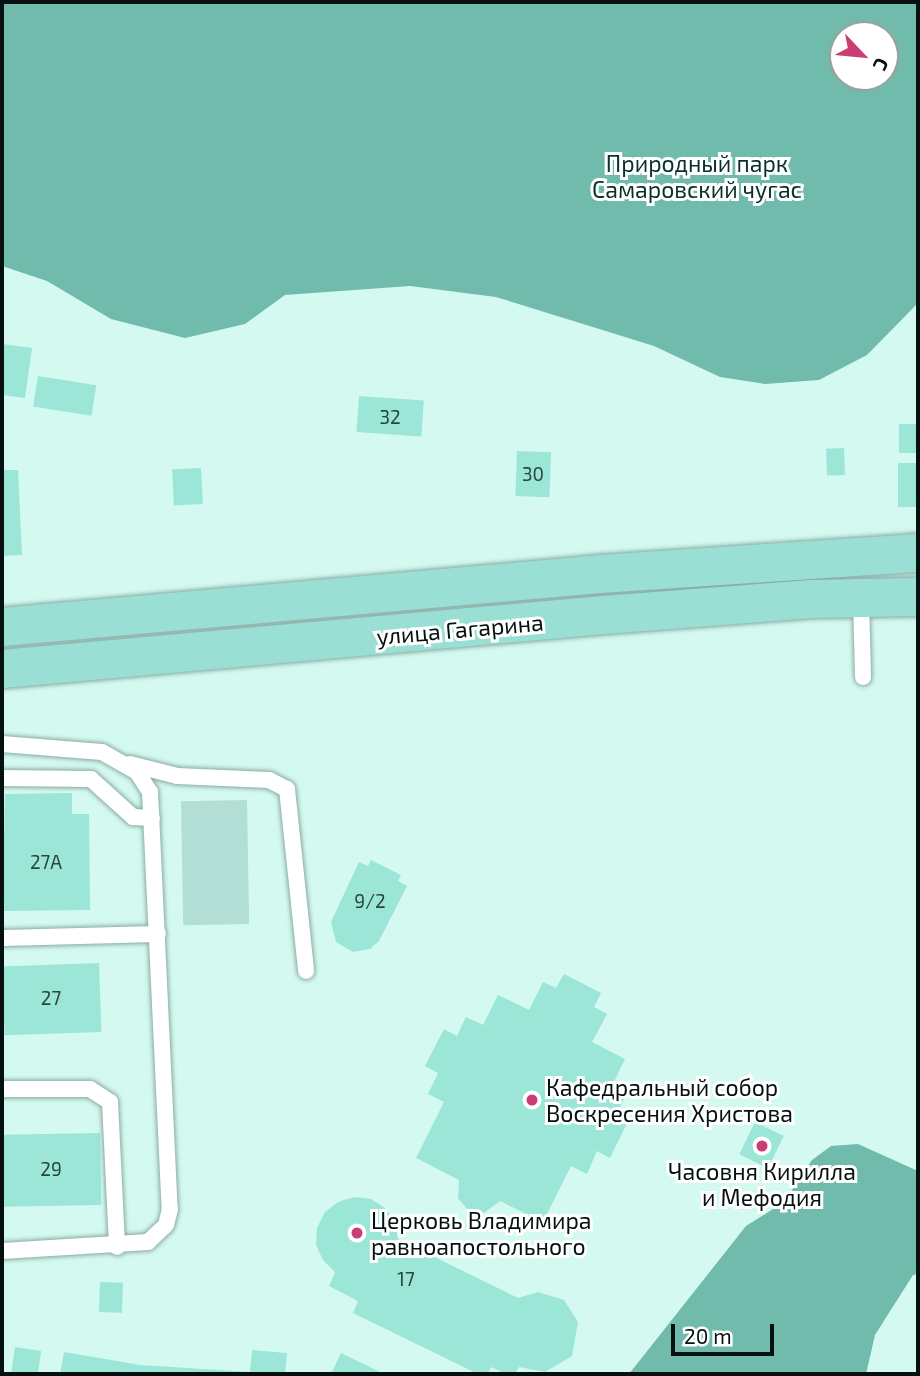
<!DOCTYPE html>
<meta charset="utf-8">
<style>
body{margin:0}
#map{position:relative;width:920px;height:1376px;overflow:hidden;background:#d4f9f0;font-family:"Exo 2",sans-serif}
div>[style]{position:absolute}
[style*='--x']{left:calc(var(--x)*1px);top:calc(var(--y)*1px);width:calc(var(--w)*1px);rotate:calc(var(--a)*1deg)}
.green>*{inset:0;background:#b3ded5;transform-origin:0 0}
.forest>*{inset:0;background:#71bbac}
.building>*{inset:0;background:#9be6d6;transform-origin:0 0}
.roads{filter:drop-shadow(0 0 2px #89aca4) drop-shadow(0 0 2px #89aca4)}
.lane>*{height:16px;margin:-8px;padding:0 8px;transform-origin:8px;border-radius:8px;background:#fff}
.primary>*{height:38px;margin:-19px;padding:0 19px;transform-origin:19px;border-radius:19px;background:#9adfd3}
.dots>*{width:19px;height:19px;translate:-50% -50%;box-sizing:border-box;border:4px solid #fff;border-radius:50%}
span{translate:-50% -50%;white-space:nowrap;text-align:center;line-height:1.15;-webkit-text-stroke:6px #fff;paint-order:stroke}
.number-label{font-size:19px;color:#2a4641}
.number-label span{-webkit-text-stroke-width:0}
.park-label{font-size:23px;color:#0b302a}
.street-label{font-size:23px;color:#05110f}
.poi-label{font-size:23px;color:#05110f}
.left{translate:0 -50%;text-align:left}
.frame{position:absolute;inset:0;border:4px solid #05110f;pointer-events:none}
.north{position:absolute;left:829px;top:21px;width:70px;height:70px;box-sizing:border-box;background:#fff;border:2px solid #9ba09f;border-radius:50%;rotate:116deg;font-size:19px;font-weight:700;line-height:28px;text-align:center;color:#05110f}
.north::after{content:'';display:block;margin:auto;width:24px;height:32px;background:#c83e75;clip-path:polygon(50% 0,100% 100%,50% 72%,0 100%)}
.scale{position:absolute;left:671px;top:1324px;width:103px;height:32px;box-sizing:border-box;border:4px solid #05110f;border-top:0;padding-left:9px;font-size:21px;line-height:24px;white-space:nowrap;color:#05110f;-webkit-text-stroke:5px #fff;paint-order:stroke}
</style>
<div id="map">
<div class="green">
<div style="left:247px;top:800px;width:124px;height:66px;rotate:89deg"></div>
</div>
<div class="forest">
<div style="clip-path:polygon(evenodd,2px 2px,918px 2px,918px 303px,867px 355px,819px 380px,765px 384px,720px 377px,654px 346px,496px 297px,410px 286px,285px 295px,245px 324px,185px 338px,111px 319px,47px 281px,2px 266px,2px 2px,843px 35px,885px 35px,885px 77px,843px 77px,843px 35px)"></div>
<div style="clip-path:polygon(858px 1144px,918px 1171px,918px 1274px,913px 1275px,875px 1335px,866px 1374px,629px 1374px,746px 1226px,784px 1202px,812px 1160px,831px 1146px)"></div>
</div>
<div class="building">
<div style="clip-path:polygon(2px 344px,32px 348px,25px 398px,2px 395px)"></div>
<div style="left:38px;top:376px;width:59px;height:31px;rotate:9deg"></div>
<div style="left:359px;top:396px;width:65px;height:36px;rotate:4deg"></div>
<div style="left:918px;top:424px;width:29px;height:19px;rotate:90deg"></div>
<div style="left:844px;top:448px;width:27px;height:18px;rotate:88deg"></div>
<div style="left:517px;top:451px;width:34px;height:45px;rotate:2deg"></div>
<div style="left:918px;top:463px;width:44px;height:20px;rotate:90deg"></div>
<div style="left:201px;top:468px;width:36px;height:29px;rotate:87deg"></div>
<div style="clip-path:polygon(2px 470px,18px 470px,22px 555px,2px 556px)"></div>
<div style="clip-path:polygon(72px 793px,72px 814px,89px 814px,90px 910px,2px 911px,5px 794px)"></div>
<div style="clip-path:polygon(371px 860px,401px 875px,398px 881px,407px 886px,379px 941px,370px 949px,353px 952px,336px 942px,331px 922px,359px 862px,368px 866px)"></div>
<div style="left:99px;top:963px;width:69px;height:97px;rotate:88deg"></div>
<div style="clip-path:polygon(564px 974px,601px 993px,594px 1007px,607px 1014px,592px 1042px,625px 1059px,610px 1090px,625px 1097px,616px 1115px,628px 1121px,610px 1158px,597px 1151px,587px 1174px,571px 1166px,543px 1222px,500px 1201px,484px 1213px,468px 1210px,458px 1198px,459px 1180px,416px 1158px,444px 1102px,428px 1094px,438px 1073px,425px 1066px,444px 1029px,457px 1036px,466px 1017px,483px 1025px,498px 995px,529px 1010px,543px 982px,556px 988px)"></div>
<div style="left:755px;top:1122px;width:32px;height:36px;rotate:26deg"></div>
<div style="left:100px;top:1133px;width:72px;height:98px;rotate:89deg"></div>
<div style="clip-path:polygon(354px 1197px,371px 1199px,385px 1208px,395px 1222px,398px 1239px,518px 1298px,538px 1292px,564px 1300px,578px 1322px,572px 1356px,545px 1372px,519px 1367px,515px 1374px,506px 1374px,491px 1367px,488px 1374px,478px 1374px,353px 1313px,358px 1301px,329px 1286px,335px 1272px,323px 1260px,316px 1245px,317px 1228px,325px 1212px,338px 1202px)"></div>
<div style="left:100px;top:1282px;width:23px;height:30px;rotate:2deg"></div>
<div style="clip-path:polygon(15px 1347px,41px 1351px,38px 1374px,11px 1374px)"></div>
<div style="clip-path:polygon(252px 1350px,287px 1353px,285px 1374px,60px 1374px,64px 1352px,140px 1365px,250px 1372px)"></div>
<div style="clip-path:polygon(341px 1353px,384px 1374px,331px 1374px)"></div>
</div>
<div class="roads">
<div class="lane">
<div style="--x:861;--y:599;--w:78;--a:88.5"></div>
<div style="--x:2;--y:744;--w:100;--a:4.6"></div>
<div style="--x:102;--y:752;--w:40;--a:29.7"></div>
<div style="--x:137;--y:772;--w:24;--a:57"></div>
<div style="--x:150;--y:792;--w:417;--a:87.3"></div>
<div style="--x:170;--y:1209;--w:16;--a:104"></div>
<div style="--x:166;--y:1225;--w:25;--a:137"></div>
<div style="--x:148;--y:1242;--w:146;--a:176.5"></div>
<div style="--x:130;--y:764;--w:49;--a:14.3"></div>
<div style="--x:177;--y:776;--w:92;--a:2.5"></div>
<div style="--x:269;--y:780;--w:20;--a:27"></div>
<div style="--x:287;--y:789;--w:183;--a:84"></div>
<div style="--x:2;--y:778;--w:89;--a:0.6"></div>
<div style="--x:91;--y:779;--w:57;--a:42.1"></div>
<div style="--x:133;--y:817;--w:19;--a:3"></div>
<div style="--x:2;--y:938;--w:156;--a:-1.5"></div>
<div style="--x:2;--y:1089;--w:88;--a:0"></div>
<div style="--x:90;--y:1089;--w:24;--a:33"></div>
<div style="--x:110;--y:1102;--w:145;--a:87.2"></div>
</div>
<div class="primary">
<div style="--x:2;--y:627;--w:600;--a:-5.06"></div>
<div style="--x:600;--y:574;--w:319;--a:-3.8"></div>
<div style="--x:2;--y:669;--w:604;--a:-5.13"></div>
<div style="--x:604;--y:615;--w:208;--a:-4.4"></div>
<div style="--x:811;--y:599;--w:107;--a:-1.1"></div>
</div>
</div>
<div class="dots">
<div style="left:532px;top:1100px;background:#c83e75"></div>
<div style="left:762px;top:1146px;background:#c83e75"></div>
<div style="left:357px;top:1233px;background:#c83e75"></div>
</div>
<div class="number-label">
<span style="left:390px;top:417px">32</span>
<span style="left:533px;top:474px">30</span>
<span style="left:46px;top:862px">27А</span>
<span style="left:370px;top:901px">9/2</span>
<span style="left:51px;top:998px">27</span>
<span style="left:51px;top:1169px">29</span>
<span style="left:406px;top:1279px">17</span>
</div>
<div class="park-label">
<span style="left:697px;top:176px">Природный парк<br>Самаровский чугас</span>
</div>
<div class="street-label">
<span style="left:460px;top:629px;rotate:-5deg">улица Гагарина</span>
</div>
<div class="poi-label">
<span class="left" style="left:546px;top:1100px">Кафедральный собор<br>Воскресения Христова</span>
<span style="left:762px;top:1184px">Часовня Кирилла<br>и Мефодия</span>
<span class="left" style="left:371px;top:1233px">Церковь Владимира<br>равноапостольного</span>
</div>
<div class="frame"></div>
<div class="north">С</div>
<div class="scale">20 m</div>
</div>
